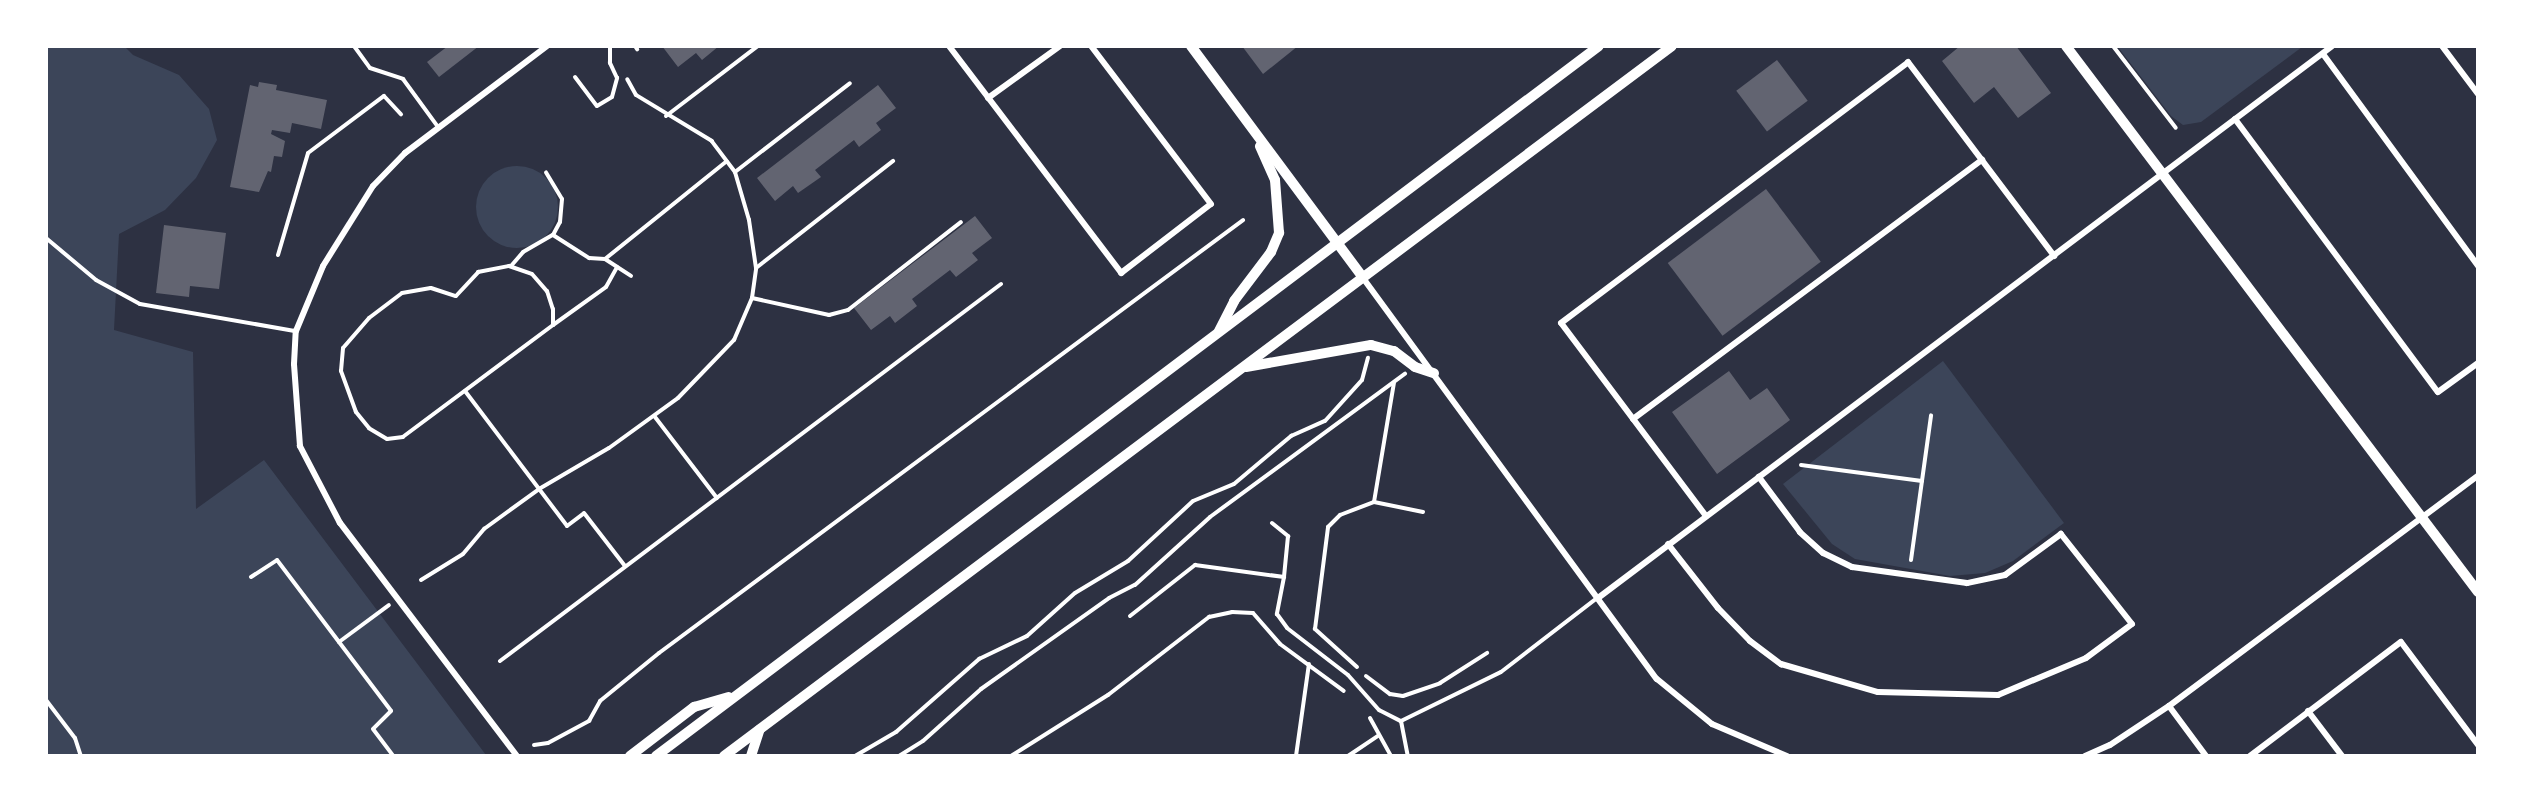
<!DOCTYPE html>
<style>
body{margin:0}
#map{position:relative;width:2524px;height:802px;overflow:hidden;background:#2d3142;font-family:Jost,sans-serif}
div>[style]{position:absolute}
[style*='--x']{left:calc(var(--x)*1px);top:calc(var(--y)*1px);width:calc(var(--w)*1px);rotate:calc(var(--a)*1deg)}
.green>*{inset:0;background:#3c4559}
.round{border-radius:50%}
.building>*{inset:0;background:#626471;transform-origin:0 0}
.path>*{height:4px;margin:-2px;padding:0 2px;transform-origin:2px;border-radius:2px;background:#fff}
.service>*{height:4px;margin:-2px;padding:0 2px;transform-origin:2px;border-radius:2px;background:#fff}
.minor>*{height:6px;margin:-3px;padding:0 3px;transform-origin:3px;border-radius:3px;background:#fff}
.tertiary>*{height:10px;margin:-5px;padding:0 5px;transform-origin:5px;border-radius:5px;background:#fff}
span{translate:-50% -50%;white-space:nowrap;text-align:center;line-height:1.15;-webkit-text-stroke:4.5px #fff;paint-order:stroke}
.frame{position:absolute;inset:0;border:48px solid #fff;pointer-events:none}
</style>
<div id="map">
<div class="green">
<div style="clip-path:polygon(46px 47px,125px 47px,133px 55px,179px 75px,209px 109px,217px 140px,196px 178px,165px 210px,119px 234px,114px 330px,193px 352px,196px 509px,264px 460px,486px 755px,47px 755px)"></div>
<div style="clip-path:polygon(2118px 47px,2302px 47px,2201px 122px,2183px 125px,2171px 116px)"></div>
<div class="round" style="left:476px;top:166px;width:82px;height:82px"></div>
<div style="clip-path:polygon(1943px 361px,2064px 523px,2013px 561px,1985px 573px,1950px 576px,1855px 559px,1832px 544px,1783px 484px)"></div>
</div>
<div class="building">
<div style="clip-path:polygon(448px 46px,479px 46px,439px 77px,427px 62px)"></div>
<div style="clip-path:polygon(662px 46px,719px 46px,702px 60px,696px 53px,678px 67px)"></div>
<div style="clip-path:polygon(1242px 46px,1298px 46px,1263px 74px)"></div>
<div style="clip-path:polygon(1960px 46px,2016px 46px,2051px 93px,2018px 118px,1994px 87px,1974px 103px,1942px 61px)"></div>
<div style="left:1777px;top:60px;width:51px;height:51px;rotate:53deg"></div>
<div style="clip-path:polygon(259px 82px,277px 85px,276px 90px,327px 100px,321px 129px,292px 123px,290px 133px,272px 130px,271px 134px,285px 141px,282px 157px,274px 156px,271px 172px,268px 171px,259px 192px,230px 187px,250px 85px,258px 87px)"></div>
<div style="clip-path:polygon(878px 85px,896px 108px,876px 123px,881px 130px,859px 147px,854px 140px,815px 170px,821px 177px,798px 193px,793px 186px,775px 201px,757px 178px)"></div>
<div style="left:1766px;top:189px;width:91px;height:123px;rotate:53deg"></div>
<div style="clip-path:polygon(975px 216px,992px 238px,972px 253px,978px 260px,956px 277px,950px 270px,912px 299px,917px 306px,895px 323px,890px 316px,871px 330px,854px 308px)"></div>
<div style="clip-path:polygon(164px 225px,226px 233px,219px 289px,190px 286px,189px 297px,156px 293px)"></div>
<div style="clip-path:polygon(1729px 371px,1750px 400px,1767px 388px,1790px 420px,1717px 474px,1672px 412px)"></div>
</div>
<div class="path">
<div style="--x:2113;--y:46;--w:103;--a:52.5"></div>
<div style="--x:666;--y:116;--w:116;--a:-37.3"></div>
<div style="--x:735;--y:172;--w:145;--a:-37.7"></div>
<div style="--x:553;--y:235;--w:43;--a:32.6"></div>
<div style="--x:589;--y:258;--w:16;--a:4"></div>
<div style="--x:605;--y:259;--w:156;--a:-38.8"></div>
<div style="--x:278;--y:255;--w:106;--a:-73.6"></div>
<div style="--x:308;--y:153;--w:95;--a:-36.9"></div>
<div style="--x:384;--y:96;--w:25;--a:47"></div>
<div style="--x:605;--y:259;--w:31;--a:33"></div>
<div style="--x:511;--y:266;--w:18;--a:-49"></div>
<div style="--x:523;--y:252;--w:34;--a:-30"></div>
<div style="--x:553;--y:235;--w:15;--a:-62"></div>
<div style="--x:560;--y:222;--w:23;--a:-85"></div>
<div style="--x:562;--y:199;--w:31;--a:-121"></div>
<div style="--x:756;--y:268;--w:174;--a:-38"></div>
<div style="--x:752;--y:298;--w:79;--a:12.4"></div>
<div style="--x:829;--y:315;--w:20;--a:-15"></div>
<div style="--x:848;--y:310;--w:143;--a:-37.9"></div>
<div style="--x:553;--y:325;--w:187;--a:143.3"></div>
<div style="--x:403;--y:437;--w:16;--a:173"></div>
<div style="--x:387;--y:439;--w:21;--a:-149"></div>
<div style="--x:369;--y:428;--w:21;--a:-129"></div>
<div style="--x:356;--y:412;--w:44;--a:-110.1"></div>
<div style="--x:341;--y:371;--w:23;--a:-85"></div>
<div style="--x:343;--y:348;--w:40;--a:-49"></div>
<div style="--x:369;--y:318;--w:41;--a:-37.1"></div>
<div style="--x:402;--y:293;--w:29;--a:-10"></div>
<div style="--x:431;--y:288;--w:26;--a:18"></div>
<div style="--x:456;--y:296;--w:33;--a:-47"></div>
<div style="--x:478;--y:272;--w:32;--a:-11"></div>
<div style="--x:509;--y:266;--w:24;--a:19"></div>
<div style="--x:532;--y:274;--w:23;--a:49"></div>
<div style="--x:547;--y:291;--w:19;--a:72"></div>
<div style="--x:553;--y:309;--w:16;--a:90"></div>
<div style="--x:553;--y:325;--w:65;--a:-35.6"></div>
<div style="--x:606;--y:287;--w:23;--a:-61"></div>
<div style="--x:465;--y:391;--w:169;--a:52.9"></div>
<div style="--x:567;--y:526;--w:21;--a:-37"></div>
<div style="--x:584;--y:513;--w:67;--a:52.3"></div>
<div style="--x:655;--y:417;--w:102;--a:52.6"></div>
<div style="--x:1801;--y:465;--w:122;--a:7.5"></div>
<div style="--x:1374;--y:502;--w:121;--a:-80.5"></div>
<div style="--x:1911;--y:560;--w:146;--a:-82.1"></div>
<div style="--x:251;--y:577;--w:31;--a:-33"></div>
<div style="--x:277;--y:560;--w:189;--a:52.9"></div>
<div style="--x:391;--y:711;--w:25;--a:135"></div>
<div style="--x:373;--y:729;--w:34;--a:53"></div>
<div style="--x:421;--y:580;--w:49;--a:-31.8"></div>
<div style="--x:463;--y:554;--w:33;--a:-50"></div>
<div style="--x:484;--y:529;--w:68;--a:-36"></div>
<div style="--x:539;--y:489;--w:81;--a:-30.4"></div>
<div style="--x:609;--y:448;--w:85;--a:-35.9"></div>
<div style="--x:678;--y:398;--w:81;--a:-46"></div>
<div style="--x:734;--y:340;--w:46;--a:-66.8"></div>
<div style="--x:752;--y:298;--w:30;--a:-82"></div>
<div style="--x:756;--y:268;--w:49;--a:-98.3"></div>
<div style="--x:749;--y:220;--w:50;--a:-106.3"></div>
<div style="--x:735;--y:172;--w:39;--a:-127"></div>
<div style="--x:712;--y:141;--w:89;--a:-148.8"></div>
<div style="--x:636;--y:95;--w:18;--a:-119"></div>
<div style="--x:339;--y:642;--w:62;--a:-36.5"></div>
<div style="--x:500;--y:661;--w:627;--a:-36.96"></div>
<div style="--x:1357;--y:667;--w:57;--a:-137.9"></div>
<div style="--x:1315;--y:629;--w:103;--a:-82.7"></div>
<div style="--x:1328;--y:527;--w:17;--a:-45"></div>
<div style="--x:1340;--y:515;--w:36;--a:-21"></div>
<div style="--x:1374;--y:502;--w:50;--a:11.5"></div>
<div style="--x:1366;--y:676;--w:30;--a:37"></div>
<div style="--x:1390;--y:694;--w:13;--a:9"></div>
<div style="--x:1403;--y:696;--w:39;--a:-19"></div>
<div style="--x:1440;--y:683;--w:56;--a:-32.6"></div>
<div style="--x:46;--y:700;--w:48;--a:52.7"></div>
<div style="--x:75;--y:738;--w:19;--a:72"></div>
<div style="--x:1370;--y:718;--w:43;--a:61.1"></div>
<div style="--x:534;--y:745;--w:14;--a:-8"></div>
<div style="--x:548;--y:743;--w:47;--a:-28.2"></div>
<div style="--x:589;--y:721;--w:23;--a:-61"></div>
<div style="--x:600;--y:701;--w:76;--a:-39.1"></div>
<div style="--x:659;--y:653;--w:727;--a:-36.55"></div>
<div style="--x:855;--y:756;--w:48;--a:-30.3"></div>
<div style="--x:896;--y:732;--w:111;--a:-41.3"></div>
<div style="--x:979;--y:659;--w:53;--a:-25.6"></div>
<div style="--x:1027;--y:636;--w:64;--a:-41.9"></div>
<div style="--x:1075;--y:593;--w:62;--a:-31.1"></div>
<div style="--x:1128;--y:561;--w:88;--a:-42.7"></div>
<div style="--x:1193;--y:501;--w:44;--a:-22.5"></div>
<div style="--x:1234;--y:484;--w:75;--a:-40.1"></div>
<div style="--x:1291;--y:436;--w:37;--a:-24"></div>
<div style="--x:1325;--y:421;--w:55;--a:-47.9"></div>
<div style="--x:1362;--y:380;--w:23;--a:-75"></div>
<div style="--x:899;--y:756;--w:28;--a:-32"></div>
<div style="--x:923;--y:741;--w:78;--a:-41.9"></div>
<div style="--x:981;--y:689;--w:157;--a:-35.4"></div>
<div style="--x:1109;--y:598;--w:29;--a:-27"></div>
<div style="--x:1135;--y:585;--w:101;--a:-42.2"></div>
<div style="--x:1210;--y:517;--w:242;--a:-36.3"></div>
<div style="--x:1011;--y:756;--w:115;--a:-32.2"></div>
<div style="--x:1108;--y:695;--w:128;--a:-37.7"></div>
<div style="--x:1209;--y:617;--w:24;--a:-12"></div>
<div style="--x:1232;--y:612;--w:21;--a:3"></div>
<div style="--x:1253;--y:613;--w:41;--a:48.9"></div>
<div style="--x:1280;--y:644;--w:79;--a:36.3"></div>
<div style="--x:1296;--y:756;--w:93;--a:-82"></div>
<div style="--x:1348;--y:756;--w:37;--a:-34"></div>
</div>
<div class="service">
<div style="--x:354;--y:46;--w:27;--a:54"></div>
<div style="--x:370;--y:68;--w:35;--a:18"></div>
<div style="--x:403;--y:79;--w:59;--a:53.9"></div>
<div style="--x:635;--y:46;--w:4;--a:56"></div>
<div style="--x:575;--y:77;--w:36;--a:53"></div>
<div style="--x:597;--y:106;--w:17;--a:-31"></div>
<div style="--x:612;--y:97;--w:20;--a:-75"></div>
<div style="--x:617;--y:78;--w:17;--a:-115"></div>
<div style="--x:610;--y:63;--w:17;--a:-90"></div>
<div style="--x:46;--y:238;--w:65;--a:40"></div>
<div style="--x:96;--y:280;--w:50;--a:28.6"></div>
<div style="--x:140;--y:304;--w:157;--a:9.9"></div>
<div style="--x:1272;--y:523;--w:21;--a:39"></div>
<div style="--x:1288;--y:536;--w:41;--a:95.6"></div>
<div style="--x:1130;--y:616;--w:83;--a:-38.1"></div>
<div style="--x:1195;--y:565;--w:90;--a:7.7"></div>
<div style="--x:1284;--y:577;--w:38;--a:101"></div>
<div style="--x:1277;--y:614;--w:17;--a:54"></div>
<div style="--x:1287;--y:628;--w:77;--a:37.6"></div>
<div style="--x:1348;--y:675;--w:47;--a:48.5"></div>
<div style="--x:1379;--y:710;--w:25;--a:27"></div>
<div style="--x:1401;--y:721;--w:111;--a:-26.1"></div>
<div style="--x:1501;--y:672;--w:121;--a:-37.6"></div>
<div style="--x:1401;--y:721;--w:36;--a:79"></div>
</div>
<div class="minor">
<div style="--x:949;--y:46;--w:285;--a:52.8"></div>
<div style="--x:1121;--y:273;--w:113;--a:-37.5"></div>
<div style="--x:1211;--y:204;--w:198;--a:-127.2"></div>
<div style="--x:2442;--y:46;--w:60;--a:53.1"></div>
<div style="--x:2323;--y:54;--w:263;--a:53.8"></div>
<div style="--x:988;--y:98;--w:89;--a:-35.8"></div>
<div style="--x:2235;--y:119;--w:340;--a:53.4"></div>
<div style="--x:2438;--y:392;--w:49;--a:-35.9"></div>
<div style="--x:1363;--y:278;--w:497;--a:53.8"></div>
<div style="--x:1657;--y:679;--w:71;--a:39.3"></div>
<div style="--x:1712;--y:724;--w:82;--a:23.1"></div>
<div style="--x:1633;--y:419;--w:435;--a:-36.6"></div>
<div style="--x:1706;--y:516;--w:241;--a:-126.9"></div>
<div style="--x:1561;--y:323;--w:434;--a:-36.9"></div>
<div style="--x:1908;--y:62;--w:243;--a:53"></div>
<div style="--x:1668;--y:544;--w:81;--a:52"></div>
<div style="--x:1718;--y:608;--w:46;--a:45.9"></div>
<div style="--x:1750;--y:641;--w:39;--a:37"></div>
<div style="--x:1781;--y:664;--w:101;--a:16.1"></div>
<div style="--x:1878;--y:692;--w:120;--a:1.4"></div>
<div style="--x:1998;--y:695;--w:95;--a:-22.8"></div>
<div style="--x:2086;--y:658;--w:57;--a:-36.5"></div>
<div style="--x:2132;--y:624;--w:115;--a:-128.3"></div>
<div style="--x:2061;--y:534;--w:69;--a:143.8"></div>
<div style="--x:2005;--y:575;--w:39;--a:168"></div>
<div style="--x:1967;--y:583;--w:116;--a:-172.1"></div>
<div style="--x:1852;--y:567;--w:32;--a:-154"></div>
<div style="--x:1823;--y:553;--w:31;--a:-138"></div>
<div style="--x:1800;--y:532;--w:69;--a:-126.7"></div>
<div style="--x:1598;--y:598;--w:918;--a:-36.94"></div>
<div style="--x:2169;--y:706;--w:62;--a:53.5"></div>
<div style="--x:2308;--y:711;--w:56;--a:52.9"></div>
<div style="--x:517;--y:756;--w:293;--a:-127.2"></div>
<div style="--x:340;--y:523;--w:87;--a:-117.5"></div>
<div style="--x:300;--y:446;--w:82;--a:-94.2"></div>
<div style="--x:294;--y:364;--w:33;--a:-87"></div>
<div style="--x:296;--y:331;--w:70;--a:-67.4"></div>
<div style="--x:323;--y:266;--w:94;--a:-58"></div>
<div style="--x:373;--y:186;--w:46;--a:-45.9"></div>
<div style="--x:405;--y:153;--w:178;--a:-37"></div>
<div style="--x:2085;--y:756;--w:27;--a:-24"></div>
<div style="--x:2110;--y:745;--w:71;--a:-33.5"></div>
<div style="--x:2169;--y:706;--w:385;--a:-36.7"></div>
<div style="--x:2250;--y:756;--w:189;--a:-37.1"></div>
<div style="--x:2401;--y:642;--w:129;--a:53.2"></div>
</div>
<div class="tertiary">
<div style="--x:1191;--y:46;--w:289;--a:53.4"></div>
<div style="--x:2066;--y:46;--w:684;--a:52.96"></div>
<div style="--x:1219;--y:331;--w:34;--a:-63"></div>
<div style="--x:1234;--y:301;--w:61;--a:-52.9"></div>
<div style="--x:1271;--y:252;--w:21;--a:-67"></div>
<div style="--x:1279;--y:233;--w:53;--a:-94.3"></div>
<div style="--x:1275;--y:180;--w:37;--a:-114"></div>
<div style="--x:1246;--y:367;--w:127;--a:-10"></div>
<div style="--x:1371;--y:345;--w:24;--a:15"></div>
<div style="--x:1394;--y:351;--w:26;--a:37"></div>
<div style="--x:1415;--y:367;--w:20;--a:18"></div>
<div style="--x:630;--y:756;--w:81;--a:-37.4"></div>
<div style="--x:694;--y:707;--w:36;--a:-16"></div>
<div style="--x:656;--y:756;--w:1180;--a:-36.98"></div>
<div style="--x:724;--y:756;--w:1184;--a:-36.83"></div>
<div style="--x:751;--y:756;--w:28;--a:-72"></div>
</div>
<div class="frame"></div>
</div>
